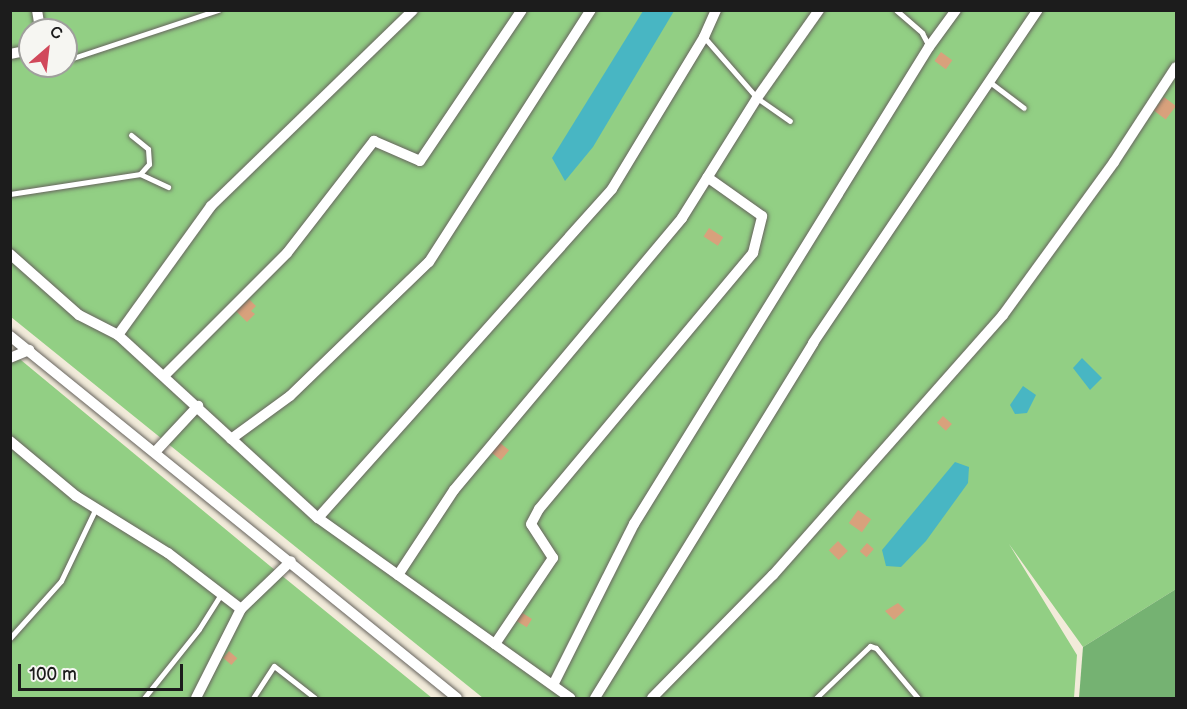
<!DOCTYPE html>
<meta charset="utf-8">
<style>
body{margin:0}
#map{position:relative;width:1187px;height:709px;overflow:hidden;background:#f2ebda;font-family:"Balsamiq Sans",sans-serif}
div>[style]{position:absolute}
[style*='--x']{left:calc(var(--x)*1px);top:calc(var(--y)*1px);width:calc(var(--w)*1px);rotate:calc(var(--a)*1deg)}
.green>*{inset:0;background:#92cf84}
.forest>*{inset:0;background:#75b272}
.water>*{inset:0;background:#48b6c3}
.building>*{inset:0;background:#d8a17c;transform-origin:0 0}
.roads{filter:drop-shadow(0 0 2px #67645e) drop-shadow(0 0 2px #67645e)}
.service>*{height:5px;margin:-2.5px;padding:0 2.5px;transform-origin:2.5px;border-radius:2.5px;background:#fff}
.minor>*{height:10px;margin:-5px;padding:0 5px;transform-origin:5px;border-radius:5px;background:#fff}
span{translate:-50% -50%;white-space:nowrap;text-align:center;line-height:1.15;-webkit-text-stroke:4.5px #f6f6f2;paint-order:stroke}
.frame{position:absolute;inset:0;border:12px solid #1c1c1c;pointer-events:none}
.north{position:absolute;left:18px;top:18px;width:60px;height:60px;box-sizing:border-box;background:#f6f6f2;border:2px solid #9f9f9c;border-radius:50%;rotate:28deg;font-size:16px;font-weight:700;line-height:24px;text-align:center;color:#1c1c1c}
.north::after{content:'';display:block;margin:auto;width:21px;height:27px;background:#d1495b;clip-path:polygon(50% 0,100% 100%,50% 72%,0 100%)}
.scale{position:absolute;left:18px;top:664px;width:165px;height:27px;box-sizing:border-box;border:3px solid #1c1c1c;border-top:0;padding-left:8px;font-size:18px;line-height:21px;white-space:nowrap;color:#1c1c1c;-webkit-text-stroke:4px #f6f6f2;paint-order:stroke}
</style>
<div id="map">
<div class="green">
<div style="clip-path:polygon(evenodd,10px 11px,1176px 11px,1176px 589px,1083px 647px,1009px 544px,1077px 655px,1074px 698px,483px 698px,11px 317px,10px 11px,30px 30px,66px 30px,66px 66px,30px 66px,30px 30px)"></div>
<div style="clip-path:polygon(10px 351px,270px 566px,432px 698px,11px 698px)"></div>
</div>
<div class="forest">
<div style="clip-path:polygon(1176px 589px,1176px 698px,1079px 698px,1083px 647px)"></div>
</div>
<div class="water">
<div style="clip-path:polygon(643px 11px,674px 11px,593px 147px,565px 181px,552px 158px)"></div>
<div style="clip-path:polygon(1082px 358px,1102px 378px,1090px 390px,1073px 368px)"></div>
<div style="clip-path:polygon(1023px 386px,1036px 395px,1027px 413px,1015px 414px,1010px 405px)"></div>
<div style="clip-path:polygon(955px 462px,969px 467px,968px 483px,926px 541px,901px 567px,886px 566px,882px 550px)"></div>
</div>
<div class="building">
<div style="left:941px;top:52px;width:14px;height:11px;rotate:36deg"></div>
<div style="left:1164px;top:97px;width:15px;height:17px;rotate:37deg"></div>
<div style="left:709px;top:228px;width:17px;height:10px;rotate:33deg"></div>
<div style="clip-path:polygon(249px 299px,256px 306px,251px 311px,255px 314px,247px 322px,236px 311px)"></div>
<div style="left:943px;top:416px;width:12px;height:9px;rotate:42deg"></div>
<div style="left:499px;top:442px;width:13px;height:13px;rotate:39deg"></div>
<div style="left:858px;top:510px;width:16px;height:16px;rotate:35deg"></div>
<div style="left:838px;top:541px;width:14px;height:13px;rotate:45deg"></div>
<div style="left:867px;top:543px;width:9px;height:11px;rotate:41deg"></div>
<div style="clip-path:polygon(898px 603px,905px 610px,894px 620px,885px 611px)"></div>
<div style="left:521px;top:612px;width:13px;height:10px;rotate:32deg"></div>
<div style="left:229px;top:651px;width:11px;height:9px;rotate:41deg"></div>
</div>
<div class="roads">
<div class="service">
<div style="--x:896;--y:10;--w:35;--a:41"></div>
<div style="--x:922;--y:33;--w:15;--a:62"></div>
<div style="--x:704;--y:37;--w:81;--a:49"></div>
<div style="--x:757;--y:98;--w:40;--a:34.9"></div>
<div style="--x:66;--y:56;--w:7;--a:16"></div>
<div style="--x:73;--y:58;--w:153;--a:-18.3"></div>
<div style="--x:991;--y:83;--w:41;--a:37.1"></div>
<div style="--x:131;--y:135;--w:22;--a:39"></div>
<div style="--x:148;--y:149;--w:15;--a:86"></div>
<div style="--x:149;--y:164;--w:13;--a:132"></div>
<div style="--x:10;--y:194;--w:132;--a:-8.7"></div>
<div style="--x:140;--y:174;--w:31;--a:25"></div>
<div style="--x:10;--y:638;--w:76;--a:-48.2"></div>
<div style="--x:61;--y:581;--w:81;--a:-64.4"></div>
<div style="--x:144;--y:698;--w:88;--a:-51.4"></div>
<div style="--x:199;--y:629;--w:41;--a:-57.8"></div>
<div style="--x:253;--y:698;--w:38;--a:-57"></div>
<div style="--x:274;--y:666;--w:52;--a:38"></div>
<div style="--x:816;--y:698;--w:75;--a:-43.9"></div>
<div style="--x:870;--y:646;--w:6;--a:18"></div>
<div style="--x:876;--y:648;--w:65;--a:50"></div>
</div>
<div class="minor">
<div style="--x:37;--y:10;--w:20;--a:81"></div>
<div style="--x:10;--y:54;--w:20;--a:-11"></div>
<div style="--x:10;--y:254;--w:92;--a:41.5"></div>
<div style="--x:79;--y:315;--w:44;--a:27.1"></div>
<div style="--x:118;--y:335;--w:271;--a:42.5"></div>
<div style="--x:318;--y:518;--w:310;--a:35.5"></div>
<div style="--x:118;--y:335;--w:159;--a:-54.2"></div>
<div style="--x:211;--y:206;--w:281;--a:-44.1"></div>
<div style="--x:10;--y:336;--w:575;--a:39"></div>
<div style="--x:10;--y:358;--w:21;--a:-23"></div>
<div style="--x:164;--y:376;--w:174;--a:-45"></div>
<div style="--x:287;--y:253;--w:142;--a:-52.2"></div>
<div style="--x:374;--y:141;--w:50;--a:23.5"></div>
<div style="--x:420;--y:161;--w:182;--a:-56"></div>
<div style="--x:231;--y:439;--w:73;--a:-36.1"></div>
<div style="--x:290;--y:396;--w:193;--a:-44"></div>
<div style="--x:429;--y:262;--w:300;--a:-57.3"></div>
<div style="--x:10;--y:441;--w:86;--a:39.8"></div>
<div style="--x:76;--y:496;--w:108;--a:31.8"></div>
<div style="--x:168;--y:553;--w:92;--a:37.5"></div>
<div style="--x:156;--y:451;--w:62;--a:-47"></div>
<div style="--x:318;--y:518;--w:441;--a:-48.2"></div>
<div style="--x:612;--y:189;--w:178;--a:-58.8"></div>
<div style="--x:704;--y:37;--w:30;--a:-66"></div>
<div style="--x:398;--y:575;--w:102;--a:-56.6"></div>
<div style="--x:454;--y:490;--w:355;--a:-50"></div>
<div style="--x:682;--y:218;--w:142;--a:-58"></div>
<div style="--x:757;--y:98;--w:108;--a:-54.8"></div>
<div style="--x:495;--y:644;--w:104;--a:-56"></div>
<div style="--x:553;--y:558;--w:40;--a:-122.9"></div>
<div style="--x:531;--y:524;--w:17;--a:-62"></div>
<div style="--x:539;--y:509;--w:334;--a:-50.1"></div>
<div style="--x:753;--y:253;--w:38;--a:-76"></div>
<div style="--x:762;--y:216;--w:67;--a:-144.7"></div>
<div style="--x:554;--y:683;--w:178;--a:-63.3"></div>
<div style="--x:634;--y:524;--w:561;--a:-58.27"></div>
<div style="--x:929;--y:47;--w:46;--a:-53.9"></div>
<div style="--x:196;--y:698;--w:100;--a:-63.2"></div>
<div style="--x:241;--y:609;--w:69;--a:-43.8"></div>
<div style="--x:595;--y:698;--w:417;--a:-58.4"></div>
<div style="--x:813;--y:343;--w:402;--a:-56"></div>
<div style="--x:652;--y:698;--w:173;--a:-45.5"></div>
<div style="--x:773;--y:575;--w:347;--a:-48.5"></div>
<div style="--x:1003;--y:315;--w:189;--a:-54"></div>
<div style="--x:1114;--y:162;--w:113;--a:-56.9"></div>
</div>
</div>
<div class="frame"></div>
<div class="north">С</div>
<div class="scale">100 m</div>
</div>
